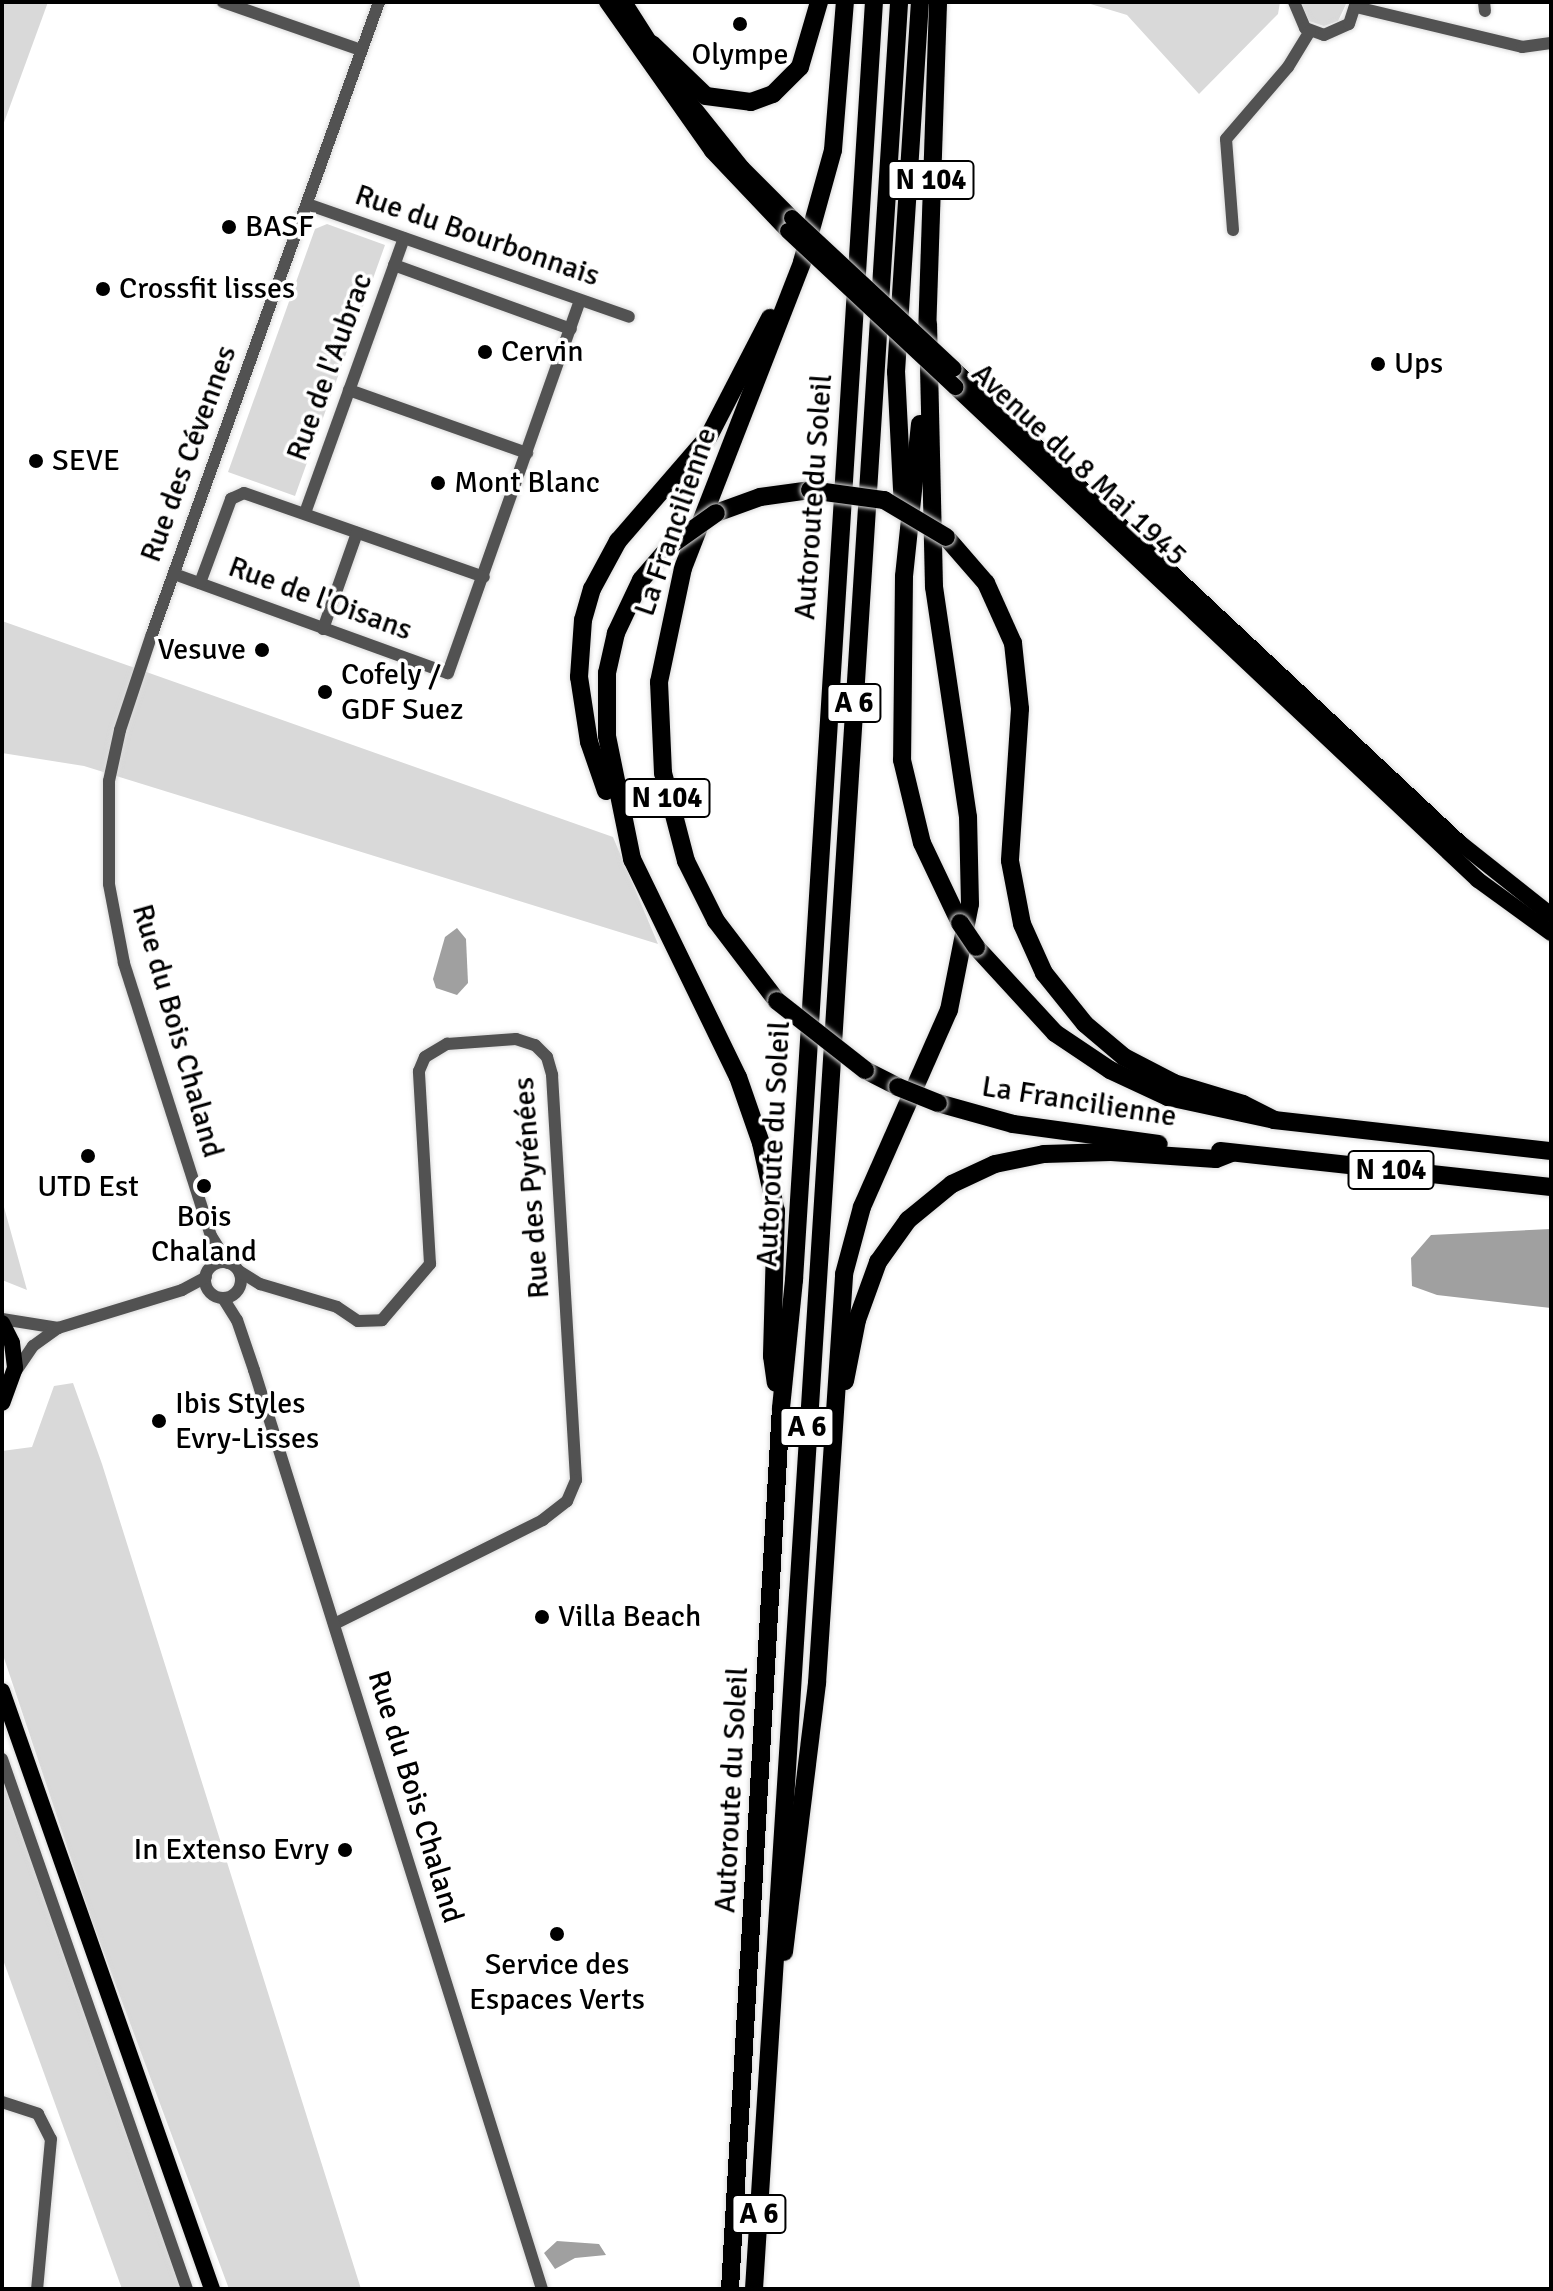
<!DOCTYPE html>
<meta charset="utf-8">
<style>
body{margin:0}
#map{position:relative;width:1553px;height:2291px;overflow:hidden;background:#fff;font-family:Signika,sans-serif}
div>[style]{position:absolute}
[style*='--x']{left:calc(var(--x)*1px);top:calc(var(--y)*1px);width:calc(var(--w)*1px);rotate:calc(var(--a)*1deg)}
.green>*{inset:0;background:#d9d9d9}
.water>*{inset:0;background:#a0a0a0}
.roads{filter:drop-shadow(0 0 2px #dbdbdb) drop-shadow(0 0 2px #dbdbdb)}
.minor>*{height:12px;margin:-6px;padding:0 6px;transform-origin:6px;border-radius:6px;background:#525252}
.minor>.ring{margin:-6px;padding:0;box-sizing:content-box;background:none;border:12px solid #525252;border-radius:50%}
.major>*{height:16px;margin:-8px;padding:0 8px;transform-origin:8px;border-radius:8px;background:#000}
.highway>*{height:18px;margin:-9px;padding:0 9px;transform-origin:9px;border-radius:9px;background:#000}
.bridges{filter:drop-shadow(0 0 2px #dbdbdb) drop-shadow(0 0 2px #dbdbdb)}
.major-bridge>*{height:16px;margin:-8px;padding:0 8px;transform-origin:8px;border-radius:8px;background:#000}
.highway-bridge>*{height:18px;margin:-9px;padding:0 9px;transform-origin:9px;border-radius:9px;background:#000}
.dots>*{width:22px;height:22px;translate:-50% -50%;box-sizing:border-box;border:4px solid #fff;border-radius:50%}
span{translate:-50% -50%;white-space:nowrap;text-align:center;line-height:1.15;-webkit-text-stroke:7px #fff;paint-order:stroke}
.shield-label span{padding:2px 6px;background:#fff;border:2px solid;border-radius:6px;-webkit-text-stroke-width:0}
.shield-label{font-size:28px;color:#000;font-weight:700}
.poi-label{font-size:30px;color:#000}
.left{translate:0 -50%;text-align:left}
.right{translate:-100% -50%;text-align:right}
.street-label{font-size:30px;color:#000}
.frame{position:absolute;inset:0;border:4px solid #000;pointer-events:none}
</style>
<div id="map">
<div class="green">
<div style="clip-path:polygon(2px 2px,48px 2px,2px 128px)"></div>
<div style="clip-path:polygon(1084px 2px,1280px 2px,1278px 14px,1199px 94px,1127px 15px)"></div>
<div style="clip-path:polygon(1301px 2px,1347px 2px,1338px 21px,1324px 26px,1309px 21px)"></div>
<div style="clip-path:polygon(327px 224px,385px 245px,295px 496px,228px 472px,315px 229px)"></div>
<div style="clip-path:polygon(2px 621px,613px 837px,658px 944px,84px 766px,2px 753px)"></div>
<div style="clip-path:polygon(2px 1198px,2px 1200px,27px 1290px,2px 1280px)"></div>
<div style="clip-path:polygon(73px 1383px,102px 1464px,361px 2289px,229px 2289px,92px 1921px,2px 1652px,2px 1451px,32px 1447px,54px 1386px)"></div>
<div style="clip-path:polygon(2px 1767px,184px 2289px,122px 2289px,2px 1957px)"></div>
</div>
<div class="water">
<div style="clip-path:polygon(457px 928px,466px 939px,468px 983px,457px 995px,436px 988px,433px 979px,445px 937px)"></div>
<div style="clip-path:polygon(1551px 1229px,1551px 1308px,1437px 1295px,1412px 1286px,1411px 1258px,1431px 1235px)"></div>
<div style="clip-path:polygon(557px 2241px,599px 2244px,606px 2255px,575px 2258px,555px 2269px,544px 2253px)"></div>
</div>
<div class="roads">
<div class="minor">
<div style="--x:223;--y:2;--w:146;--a:19.2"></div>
<div style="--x:1294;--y:2;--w:28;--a:67"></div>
<div style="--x:1305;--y:28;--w:20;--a:20"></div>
<div style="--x:1324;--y:35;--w:27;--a:-24"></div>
<div style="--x:1349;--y:24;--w:23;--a:-72"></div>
<div style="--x:1484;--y:2;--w:9;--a:84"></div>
<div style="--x:1356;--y:7;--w:171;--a:13.5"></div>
<div style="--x:1522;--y:47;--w:29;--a:-8"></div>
<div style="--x:307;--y:204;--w:341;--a:19.3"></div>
<div style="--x:1233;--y:230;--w:91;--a:-94.4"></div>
<div style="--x:1226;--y:139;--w:95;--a:-49.3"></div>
<div style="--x:1288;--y:67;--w:42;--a:-58.6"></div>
<div style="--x:394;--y:265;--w:188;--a:19.9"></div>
<div style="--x:349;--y:390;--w:189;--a:19.5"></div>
<div style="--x:305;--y:513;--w:292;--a:-70.2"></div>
<div style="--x:174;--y:574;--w:291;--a:19.9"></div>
<div style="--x:448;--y:673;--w:395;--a:-70.5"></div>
<div style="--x:200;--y:583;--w:90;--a:-69.7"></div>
<div style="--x:231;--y:499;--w:14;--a:-25"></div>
<div style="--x:244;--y:493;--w:254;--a:19.3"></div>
<div style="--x:323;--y:629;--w:102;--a:-70.5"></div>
<div class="ring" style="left:205px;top:1262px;width:24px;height:24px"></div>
<div style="--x:228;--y:1263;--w:32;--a:-122"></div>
<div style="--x:211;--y:1236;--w:287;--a:-107.7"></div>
<div style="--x:124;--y:963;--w:80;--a:-100.8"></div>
<div style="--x:109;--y:884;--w:103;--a:-90"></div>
<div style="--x:109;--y:781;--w:52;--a:-77.8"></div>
<div style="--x:120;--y:730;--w:101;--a:-71.6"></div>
<div style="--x:152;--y:634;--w:672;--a:-70.24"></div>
<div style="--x:239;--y:1271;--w:25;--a:32"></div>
<div style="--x:260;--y:1284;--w:80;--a:16.6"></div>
<div style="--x:337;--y:1307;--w:25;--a:34"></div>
<div style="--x:358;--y:1321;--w:24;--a:-2"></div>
<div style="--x:382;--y:1320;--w:74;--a:-49.4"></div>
<div style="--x:430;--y:1264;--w:193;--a:-93.3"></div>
<div style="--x:419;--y:1071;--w:15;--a:-67"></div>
<div style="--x:425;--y:1057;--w:26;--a:-31"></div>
<div style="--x:447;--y:1044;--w:69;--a:-4.1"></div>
<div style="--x:516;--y:1039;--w:20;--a:18"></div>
<div style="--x:535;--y:1045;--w:17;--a:45"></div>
<div style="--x:547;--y:1057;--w:19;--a:74"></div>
<div style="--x:552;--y:1075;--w:406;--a:86.6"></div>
<div style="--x:576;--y:1480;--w:23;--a:113"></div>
<div style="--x:567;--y:1501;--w:31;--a:142"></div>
<div style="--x:543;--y:1520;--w:233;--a:153.5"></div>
<div style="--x:223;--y:1298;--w:26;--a:58"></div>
<div style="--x:237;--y:1320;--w:53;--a:71.2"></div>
<div style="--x:254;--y:1370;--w:963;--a:72.6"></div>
<div style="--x:2;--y:1319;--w:57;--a:9.1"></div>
<div style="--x:14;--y:1374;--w:34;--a:-56"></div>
<div style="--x:33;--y:1346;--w:31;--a:-36"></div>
<div style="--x:58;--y:1328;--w:130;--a:-17"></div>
<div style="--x:182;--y:1290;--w:27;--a:-28"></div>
<div style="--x:2;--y:1759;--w:561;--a:70.76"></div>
<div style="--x:2;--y:2102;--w:38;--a:18"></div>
<div style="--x:38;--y:2114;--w:28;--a:63"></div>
<div style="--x:51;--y:2139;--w:151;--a:95.3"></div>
</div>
<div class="major">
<div style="--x:607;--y:2;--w:182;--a:54.8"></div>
<div style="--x:712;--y:151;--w:110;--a:46.5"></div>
<div style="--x:624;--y:2;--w:108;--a:57.5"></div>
<div style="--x:682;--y:93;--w:96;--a:51.3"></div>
<div style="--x:742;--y:168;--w:71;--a:45"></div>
<div style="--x:954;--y:369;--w:693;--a:43.13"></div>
<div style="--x:1460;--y:843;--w:116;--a:38.4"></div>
<div style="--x:955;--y:387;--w:719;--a:43.31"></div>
<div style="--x:1478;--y:880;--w:90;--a:36"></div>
<div style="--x:2;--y:1323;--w:22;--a:63"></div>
<div style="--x:12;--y:1343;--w:25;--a:83"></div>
<div style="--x:15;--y:1368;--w:37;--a:110"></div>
<div style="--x:2;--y:1691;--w:634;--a:70.65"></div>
</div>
<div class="highway">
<div style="--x:652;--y:44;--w:75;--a:43.9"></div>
<div style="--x:706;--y:96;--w:45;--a:7.6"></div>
<div style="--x:751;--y:102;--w:23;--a:-20"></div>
<div style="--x:773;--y:94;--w:38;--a:-45"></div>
<div style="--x:800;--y:67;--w:68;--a:-73.7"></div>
<div style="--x:927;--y:335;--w:333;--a:-88.1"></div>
<div style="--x:920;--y:424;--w:153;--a:96"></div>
<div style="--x:904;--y:576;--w:184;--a:90.6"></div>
<div style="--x:902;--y:760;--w:85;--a:76.5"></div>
<div style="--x:922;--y:843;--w:89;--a:64.6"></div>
<div style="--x:903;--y:509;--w:137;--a:-92.9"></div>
<div style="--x:896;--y:372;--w:371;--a:-86.3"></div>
<div style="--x:716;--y:513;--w:47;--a:-20"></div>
<div style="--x:760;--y:497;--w:50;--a:-8"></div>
<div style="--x:946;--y:537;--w:61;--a:49"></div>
<div style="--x:986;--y:583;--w:66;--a:65.8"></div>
<div style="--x:1013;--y:643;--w:66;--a:83.9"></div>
<div style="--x:1020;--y:709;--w:152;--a:93.8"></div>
<div style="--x:1010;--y:861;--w:64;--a:79.2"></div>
<div style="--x:1022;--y:924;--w:54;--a:65.8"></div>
<div style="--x:1044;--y:973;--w:65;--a:51.2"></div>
<div style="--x:1085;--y:1024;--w:51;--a:40.2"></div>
<div style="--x:1124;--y:1057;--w:56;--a:27.5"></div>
<div style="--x:1174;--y:1083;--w:72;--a:16.9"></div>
<div style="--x:1243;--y:1104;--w:35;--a:27"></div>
<div style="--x:671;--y:545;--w:46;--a:130.6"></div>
<div style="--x:641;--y:580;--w:59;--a:115.3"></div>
<div style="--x:616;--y:633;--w:41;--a:102.7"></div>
<div style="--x:607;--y:673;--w:63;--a:90"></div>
<div style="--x:607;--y:736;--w:126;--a:78.5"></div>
<div style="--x:632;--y:859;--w:242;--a:64.1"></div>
<div style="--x:738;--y:1077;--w:70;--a:70.8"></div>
<div style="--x:761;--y:1143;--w:70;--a:77.6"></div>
<div style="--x:776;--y:1211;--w:145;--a:91.6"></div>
<div style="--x:772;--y:1356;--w:27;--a:82"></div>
<div style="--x:606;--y:791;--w:52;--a:-109.1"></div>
<div style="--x:589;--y:742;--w:66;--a:-98.7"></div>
<div style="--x:579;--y:677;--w:57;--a:-86"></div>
<div style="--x:583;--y:620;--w:32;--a:-74"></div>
<div style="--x:592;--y:589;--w:55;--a:-61.6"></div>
<div style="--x:618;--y:541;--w:139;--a:-49.1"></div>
<div style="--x:709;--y:436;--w:133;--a:-62.7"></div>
<div style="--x:976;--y:947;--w:117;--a:47.4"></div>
<div style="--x:1055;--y:1033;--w:66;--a:33.9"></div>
<div style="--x:1110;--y:1070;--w:64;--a:25"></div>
<div style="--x:1168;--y:1097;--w:108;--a:12.2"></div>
<div style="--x:1274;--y:1120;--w:279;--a:6.4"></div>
<div style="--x:777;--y:1001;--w:101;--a:-127.3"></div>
<div style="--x:716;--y:921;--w:67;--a:-116.6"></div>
<div style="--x:686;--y:861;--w:91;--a:-104.6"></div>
<div style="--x:663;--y:773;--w:91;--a:-92.5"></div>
<div style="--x:659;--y:682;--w:116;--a:-78.1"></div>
<div style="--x:683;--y:568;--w:328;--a:-68.7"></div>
<div style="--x:802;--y:262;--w:116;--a:-74.5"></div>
<div style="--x:833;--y:150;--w:148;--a:-85.4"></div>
<div style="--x:865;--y:1070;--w:37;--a:27"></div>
<div style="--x:938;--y:1103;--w:78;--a:15.6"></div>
<div style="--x:1013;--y:1124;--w:147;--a:7.8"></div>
<div style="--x:1220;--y:1151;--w:333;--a:6.2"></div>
<div style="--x:845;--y:1381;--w:62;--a:-78.9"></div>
<div style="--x:857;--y:1320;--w:62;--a:-70.1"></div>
<div style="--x:878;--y:1262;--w:52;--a:-54.5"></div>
<div style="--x:908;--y:1220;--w:57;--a:-39.3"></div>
<div style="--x:952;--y:1184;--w:47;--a:-24.9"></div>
<div style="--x:995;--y:1164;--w:50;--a:-11.5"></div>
<div style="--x:1044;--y:1154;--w:67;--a:-1.7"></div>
<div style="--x:1111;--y:1152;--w:105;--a:3.8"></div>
<div style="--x:1216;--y:1159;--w:17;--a:-21"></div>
<div style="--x:784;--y:1952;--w:271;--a:-83"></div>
<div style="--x:817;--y:1683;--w:410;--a:-86.2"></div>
<div style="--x:844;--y:1274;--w:69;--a:-75"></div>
<div style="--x:862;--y:1207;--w:215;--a:-66.2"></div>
<div style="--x:949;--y:1010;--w:108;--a:-78.8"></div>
<div style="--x:970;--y:904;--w:87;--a:-91.3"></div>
<div style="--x:968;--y:817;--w:232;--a:-98.4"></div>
<div style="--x:934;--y:587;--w:263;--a:-91.3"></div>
<div style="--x:730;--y:2289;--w:882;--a:-86.69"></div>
<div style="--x:781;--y:1408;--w:129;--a:-84.2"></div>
<div style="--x:794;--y:1280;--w:1281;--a:-86.42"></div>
<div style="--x:754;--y:2289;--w:2292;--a:-86.37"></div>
</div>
</div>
<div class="bridges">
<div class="major-bridge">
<div style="--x:792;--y:218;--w:221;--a:43"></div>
<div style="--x:788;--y:231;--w:229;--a:43"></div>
</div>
<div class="highway-bridge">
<div style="--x:810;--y:490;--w:75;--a:7.7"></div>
<div style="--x:884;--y:500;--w:72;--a:30.8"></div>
<div style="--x:671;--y:545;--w:55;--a:-35.4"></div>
<div style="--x:960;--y:923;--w:29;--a:56"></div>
<div style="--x:777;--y:1001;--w:112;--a:38.1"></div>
<div style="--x:898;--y:1087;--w:43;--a:21.8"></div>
</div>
</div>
<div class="dots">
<div style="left:740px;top:24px;background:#000"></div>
<div style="left:229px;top:227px;background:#000"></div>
<div style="left:103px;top:289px;background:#000"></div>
<div style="left:485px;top:352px;background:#000"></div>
<div style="left:1378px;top:364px;background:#000"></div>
<div style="left:36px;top:461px;background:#000"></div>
<div style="left:438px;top:483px;background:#000"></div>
<div style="left:262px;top:650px;background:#000"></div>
<div style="left:325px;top:692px;background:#000"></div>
<div style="left:88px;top:1156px;background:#000"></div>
<div style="left:204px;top:1186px;background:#000"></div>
<div style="left:159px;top:1421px;background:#000"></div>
<div style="left:542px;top:1617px;background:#000"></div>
<div style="left:345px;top:1850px;background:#000"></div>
<div style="left:557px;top:1934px;background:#000"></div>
</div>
<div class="shield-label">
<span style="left:931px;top:180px">N 104</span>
<span style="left:854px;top:703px">A 6</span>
<span style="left:667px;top:798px">N 104</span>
<span style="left:1391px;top:1170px">N 104</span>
<span style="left:807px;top:1427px">A 6</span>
<span style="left:759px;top:2214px">A 6</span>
</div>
<div class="poi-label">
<span style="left:740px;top:55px">Olympe</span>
<span class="left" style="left:245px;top:227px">BASF</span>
<span class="left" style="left:119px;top:289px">Crossfit lisses</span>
<span class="left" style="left:501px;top:352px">Cervin</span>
<span class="left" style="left:1394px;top:364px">Ups</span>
<span class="left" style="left:52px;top:461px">SEVE</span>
<span class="left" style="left:454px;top:483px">Mont Blanc</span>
<span class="right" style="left:246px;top:650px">Vesuve</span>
<span class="left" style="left:341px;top:692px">Cofely /<br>GDF Suez</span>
<span style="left:88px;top:1187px">UTD Est</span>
<span style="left:204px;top:1234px">Bois<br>Chaland</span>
<span class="left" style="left:175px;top:1421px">Ibis Styles<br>Evry-Lisses</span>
<span class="left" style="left:558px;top:1617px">Villa Beach</span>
<span class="right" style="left:329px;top:1850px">In Extenso Evry</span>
<span style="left:557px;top:1982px">Service des<br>Espaces Verts</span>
</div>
<div class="street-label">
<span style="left:477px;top:236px;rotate:19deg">Rue du Bourbonnais</span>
<span style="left:330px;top:367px;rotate:-70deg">Rue de l'Aubrac</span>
<span style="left:189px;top:454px;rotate:-70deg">Rue des Cévennes</span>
<span style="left:1079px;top:465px;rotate:43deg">Avenue du 8 Mai 1945</span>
<span style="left:814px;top:497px;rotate:-86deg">Autoroute du Soleil</span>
<span style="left:676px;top:522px;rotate:-71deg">La Francilienne</span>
<span style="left:320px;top:599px;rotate:20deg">Rue de l'Oisans</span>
<span style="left:177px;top:1031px;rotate:74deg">Rue du Bois Chaland</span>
<span style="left:1079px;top:1102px;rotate:9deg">La Francilienne</span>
<span style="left:774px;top:1144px;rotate:-87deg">Autoroute du Soleil</span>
<span style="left:532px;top:1188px;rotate:-94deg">Rue des Pyrénées</span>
<span style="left:732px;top:1790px;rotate:-87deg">Autoroute du Soleil</span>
<span style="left:415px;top:1797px;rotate:73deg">Rue du Bois Chaland</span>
</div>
<div class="frame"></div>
</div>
